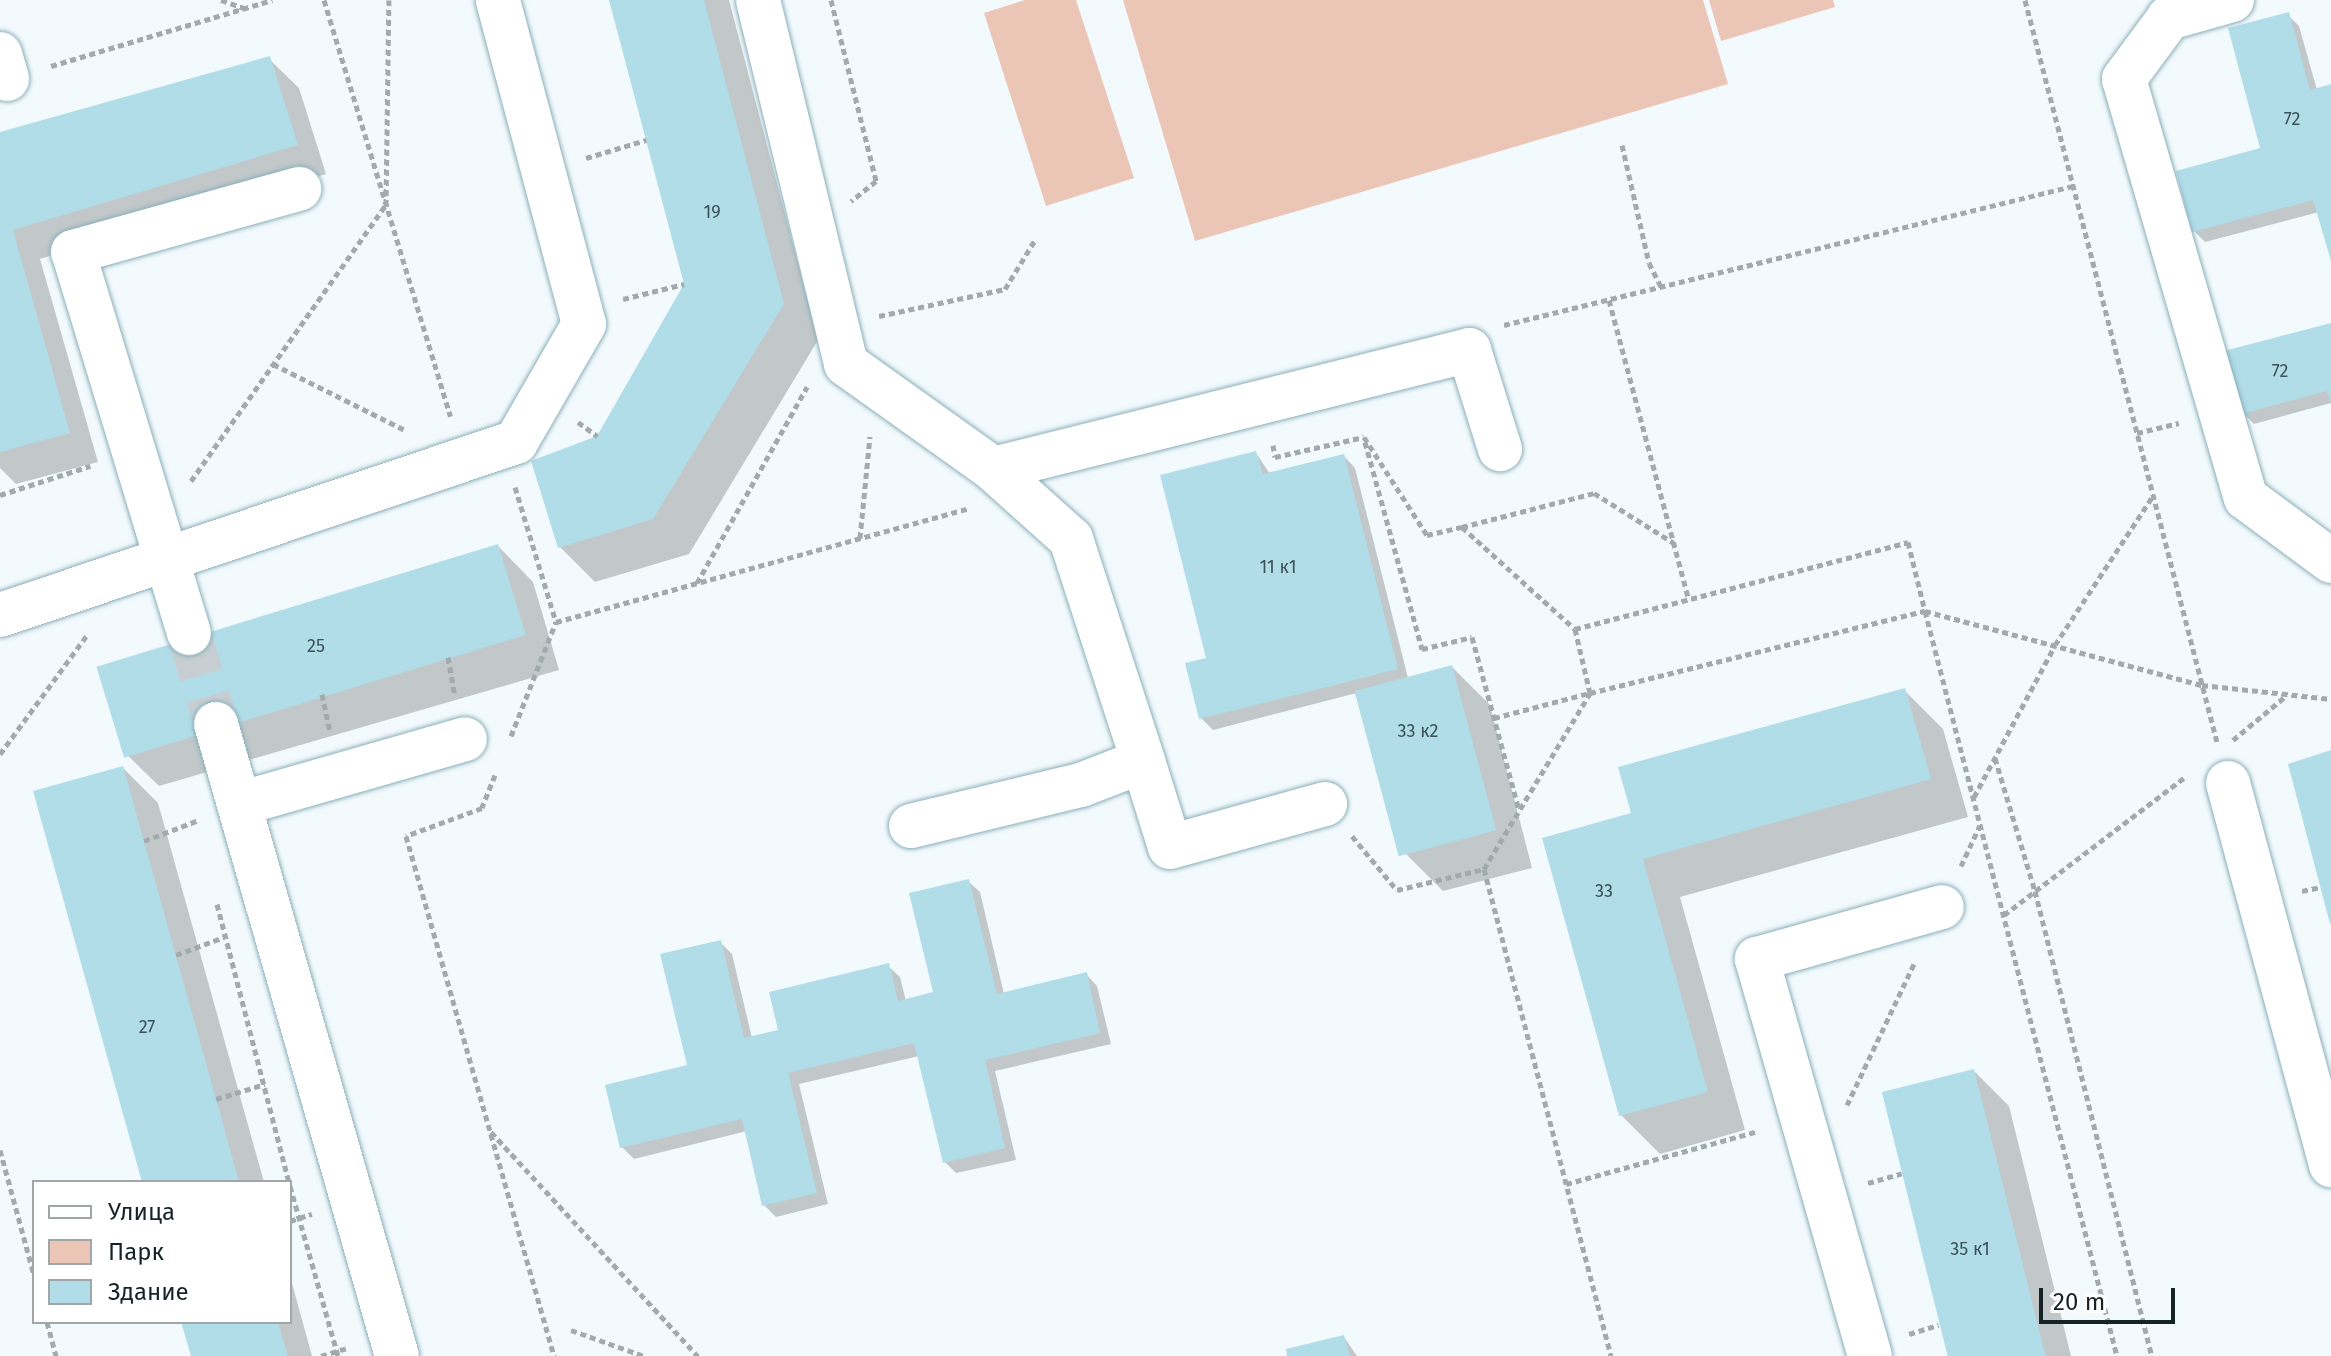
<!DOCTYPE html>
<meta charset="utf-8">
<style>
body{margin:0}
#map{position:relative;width:2331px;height:1356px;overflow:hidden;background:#f3fafd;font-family:"Fira Sans",sans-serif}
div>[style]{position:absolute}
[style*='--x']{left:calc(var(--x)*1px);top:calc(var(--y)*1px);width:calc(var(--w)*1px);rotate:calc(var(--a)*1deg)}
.green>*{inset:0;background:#ebc6b6}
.shadow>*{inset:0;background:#0003}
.building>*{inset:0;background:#b1dde9;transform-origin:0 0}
.minor-tunnel>*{height:44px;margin-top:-22px;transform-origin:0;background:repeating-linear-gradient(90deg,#c7cfd2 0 44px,transparent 0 66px)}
.path>*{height:5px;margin-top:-2.5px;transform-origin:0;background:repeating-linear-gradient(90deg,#a1abae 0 6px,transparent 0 10px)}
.roads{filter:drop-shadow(0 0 2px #8aafba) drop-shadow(0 0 2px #8aafba)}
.minor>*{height:44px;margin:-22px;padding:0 22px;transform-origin:22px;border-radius:22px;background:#fff}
span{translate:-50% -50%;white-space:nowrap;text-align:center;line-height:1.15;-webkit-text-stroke:7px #fff;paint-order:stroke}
.number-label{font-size:18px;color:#3c5258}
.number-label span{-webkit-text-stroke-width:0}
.legend{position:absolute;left:32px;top:1180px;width:260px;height:144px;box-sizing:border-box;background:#fff;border:2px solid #a1a7a9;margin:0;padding:10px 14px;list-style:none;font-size:24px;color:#152327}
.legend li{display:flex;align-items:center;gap:16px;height:40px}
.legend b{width:40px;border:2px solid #a1a7a9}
.scale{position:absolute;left:2039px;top:1288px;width:136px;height:36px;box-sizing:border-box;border:4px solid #152327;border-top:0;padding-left:10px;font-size:24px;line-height:28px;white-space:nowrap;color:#152327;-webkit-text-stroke:6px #fff;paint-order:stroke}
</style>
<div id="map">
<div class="green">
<div style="clip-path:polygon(1025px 0,1076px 0,1134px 178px,1046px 206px,984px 13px)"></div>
<div style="clip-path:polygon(1123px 0,1703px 0,1728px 84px,1195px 241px)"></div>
<div style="clip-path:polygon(1709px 0,1833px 0,1835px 7px,1721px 41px)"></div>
</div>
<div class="shadow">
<div style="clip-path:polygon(611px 0,729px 0,818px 340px,689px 554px,595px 582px,560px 547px,598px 437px,686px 284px)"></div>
<div style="clip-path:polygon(2288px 15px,2299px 26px,2317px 90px,2331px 86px,2331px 257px,2319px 212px,2205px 242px,2194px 231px,2263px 150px)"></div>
<div style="clip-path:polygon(269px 59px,299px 88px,326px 174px,40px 259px,98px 462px,16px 484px,0 468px,0 135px)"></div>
<div style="clip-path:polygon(2331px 325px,2331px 403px,2254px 424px,2243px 413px)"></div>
<div style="clip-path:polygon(1256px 453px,1270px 474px,1344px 456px,1355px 468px,1408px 678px,1452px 667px,1490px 705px,1532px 868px,1443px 891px,1405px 853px,1357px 693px,1213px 730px,1201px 718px,1208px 660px)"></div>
<div style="clip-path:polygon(498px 546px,533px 582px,559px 670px,159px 786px,123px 751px)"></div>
<div style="clip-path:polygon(1904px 690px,1943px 729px,1968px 817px,1680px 897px,1745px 1130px,1660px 1154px,1621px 1115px,1634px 815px)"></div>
<div style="clip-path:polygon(123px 768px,158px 803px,264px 1182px,144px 1182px)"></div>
<div style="clip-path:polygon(968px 881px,980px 892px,1004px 994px,1086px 974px,1097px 986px,1111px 1044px,995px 1071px,1016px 1160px,956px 1173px,945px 1162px,919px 1056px,799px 1084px,828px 1204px,776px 1217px,764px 1205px,747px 1131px,634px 1159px,622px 1147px,689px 1067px,720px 942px,732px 954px,752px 1038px,780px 1031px,888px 966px,900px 977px,906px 1001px,935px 994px)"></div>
<div style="clip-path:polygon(1974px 1071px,2009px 1106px,2071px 1356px,1948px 1356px)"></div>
<div style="clip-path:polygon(290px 1276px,312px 1356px,193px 1356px,183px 1322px,290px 1322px)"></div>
<div style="clip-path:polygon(1344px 1337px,1357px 1356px,1289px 1356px)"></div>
</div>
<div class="building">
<div style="clip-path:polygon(609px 0,704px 0,784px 304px,653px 519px,558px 548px,531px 461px,597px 436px,684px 284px)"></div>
<div style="clip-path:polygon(2289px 12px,2310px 90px,2331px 84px,2331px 261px,2313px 200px,2192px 232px,2176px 171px,2260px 148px,2228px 28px)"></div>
<div style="clip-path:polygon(270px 56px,298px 145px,13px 230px,70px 433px,0 452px,0 132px)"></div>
<div style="clip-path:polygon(2331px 323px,2331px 402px,2327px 391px,2241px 414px,2224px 351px)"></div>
<div style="clip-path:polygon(1256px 451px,1263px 474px,1344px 454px,1398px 669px,1199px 719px,1185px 663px,1206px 658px,1160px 475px)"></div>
<div style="left:498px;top:544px;width:95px;height:420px;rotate:73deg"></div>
<div style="left:1452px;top:665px;width:171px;height:101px;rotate:75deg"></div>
<div style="clip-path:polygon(1905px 688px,1931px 779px,1643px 859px,1708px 1092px,1619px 1116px,1542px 838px,1631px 813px,1618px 767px)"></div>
<div style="clip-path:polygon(2331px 750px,2331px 924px,2330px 924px,2288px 764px)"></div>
<div style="clip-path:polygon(123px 766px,216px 1099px,239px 1182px,142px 1182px,33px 791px)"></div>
<div style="clip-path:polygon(969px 879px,997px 994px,1087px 972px,1100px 1033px,985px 1060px,1005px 1148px,943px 1163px,914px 1043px,788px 1073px,817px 1193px,762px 1206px,742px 1119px,620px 1148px,605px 1085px,687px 1065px,660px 954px,721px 940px,744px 1038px,778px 1030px,769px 992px,889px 963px,898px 1001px,933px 992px,909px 893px)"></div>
<div style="left:1974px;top:1069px;width:296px;height:95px;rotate:76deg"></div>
<div style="clip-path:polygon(181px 1322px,278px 1322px,288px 1356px,191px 1356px)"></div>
<div style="clip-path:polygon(1344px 1335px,1350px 1356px,1287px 1356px,1286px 1349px)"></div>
</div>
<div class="minor-tunnel">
<div style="--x:189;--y:633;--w:95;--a:73.5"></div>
</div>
<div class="path">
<div style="--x:221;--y:0;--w:24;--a:19"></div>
<div style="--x:324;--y:0;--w:435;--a:73.1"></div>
<div style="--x:831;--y:0;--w:187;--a:76"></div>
<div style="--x:876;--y:181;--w:32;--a:141"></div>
<div style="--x:2025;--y:0;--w:766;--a:75.49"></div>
<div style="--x:51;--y:66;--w:231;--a:-16.6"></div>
<div style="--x:1622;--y:145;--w:121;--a:77.1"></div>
<div style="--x:1649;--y:263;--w:27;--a:63"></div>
<div style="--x:586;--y:158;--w:63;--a:-16.7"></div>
<div style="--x:623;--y:299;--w:63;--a:-13.8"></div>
<div style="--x:1609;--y:300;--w:310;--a:75.1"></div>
<div style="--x:879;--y:316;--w:129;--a:-12.1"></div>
<div style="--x:1005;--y:289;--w:57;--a:-58.5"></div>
<div style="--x:1504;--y:325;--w:586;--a:-13.73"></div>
<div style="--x:273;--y:364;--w:148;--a:26.6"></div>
<div style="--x:578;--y:422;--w:24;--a:36"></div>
<div style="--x:2137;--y:433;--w:43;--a:-13.4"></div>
<div style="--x:1364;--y:437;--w:117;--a:57.3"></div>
<div style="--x:1427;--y:535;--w:36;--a:-13"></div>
<div style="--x:1462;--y:527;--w:152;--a:42.1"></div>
<div style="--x:1575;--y:629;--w:66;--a:76.8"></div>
<div style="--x:1590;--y:693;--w:345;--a:-13.8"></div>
<div style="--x:1925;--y:611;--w:769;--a:75.55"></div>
<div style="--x:1365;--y:442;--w:215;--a:74.6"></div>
<div style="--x:1422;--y:649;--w:51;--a:-13.5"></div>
<div style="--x:1472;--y:637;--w:179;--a:74.8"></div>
<div style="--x:1273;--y:445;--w:12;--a:81"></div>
<div style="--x:1275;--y:457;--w:91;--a:-12.7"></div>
<div style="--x:191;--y:481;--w:338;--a:-54.8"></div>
<div style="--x:386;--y:205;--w:205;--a:-89.2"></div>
<div style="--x:515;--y:487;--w:141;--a:73.1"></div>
<div style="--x:556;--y:622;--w:429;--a:-15.4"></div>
<div style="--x:0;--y:495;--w:95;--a:-17.9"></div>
<div style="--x:1462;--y:527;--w:136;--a:-14.4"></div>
<div style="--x:1594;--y:493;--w:94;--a:32"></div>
<div style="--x:860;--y:538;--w:102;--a:-84.4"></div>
<div style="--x:697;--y:583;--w:225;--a:-60.7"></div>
<div style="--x:1575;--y:629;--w:344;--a:-14.6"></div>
<div style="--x:1908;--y:542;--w:71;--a:76.2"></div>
<div style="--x:1925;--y:611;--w:287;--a:15"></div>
<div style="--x:2202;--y:685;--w:130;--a:6.2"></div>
<div style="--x:448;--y:657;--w:39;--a:80"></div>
<div style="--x:322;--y:694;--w:39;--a:78"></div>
<div style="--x:1494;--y:718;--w:98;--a:-14.7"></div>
<div style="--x:511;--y:736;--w:123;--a:-68.5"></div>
<div style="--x:2233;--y:740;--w:70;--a:-39.8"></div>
<div style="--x:0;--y:754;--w:147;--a:-53.8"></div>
<div style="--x:1995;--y:758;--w:139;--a:73.3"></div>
<div style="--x:2035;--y:891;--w:479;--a:75.9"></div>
<div style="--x:495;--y:775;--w:35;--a:112"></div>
<div style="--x:482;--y:808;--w:81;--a:159.8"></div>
<div style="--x:406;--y:836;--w:541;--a:74.11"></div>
<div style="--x:1974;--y:797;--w:172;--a:-61.9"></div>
<div style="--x:2055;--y:645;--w:178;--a:-56.7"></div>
<div style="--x:1352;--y:836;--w:70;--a:50.2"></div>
<div style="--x:1397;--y:890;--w:89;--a:-13.6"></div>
<div style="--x:1484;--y:869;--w:503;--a:75.38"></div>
<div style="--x:144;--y:841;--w:59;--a:-20.9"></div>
<div style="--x:1961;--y:866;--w:45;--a:-65.1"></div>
<div style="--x:1484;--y:869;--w:205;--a:-58.9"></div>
<div style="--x:2302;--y:891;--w:19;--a:-12"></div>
<div style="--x:217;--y:904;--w:287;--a:75.5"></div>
<div style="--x:2004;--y:915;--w:226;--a:-37.3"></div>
<div style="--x:176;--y:955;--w:51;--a:-20.6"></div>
<div style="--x:216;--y:1099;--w:51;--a:-17"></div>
<div style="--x:1847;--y:1105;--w:158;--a:-64.6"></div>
<div style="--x:491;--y:1132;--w:305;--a:47.3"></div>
<div style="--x:0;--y:1150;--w:130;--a:74.8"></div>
<div style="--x:1868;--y:1183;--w:35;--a:-16"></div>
<div style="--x:1566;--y:1184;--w:199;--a:-15.4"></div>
<div style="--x:290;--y:1186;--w:177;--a:74.2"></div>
<div style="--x:290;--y:1221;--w:23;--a:-18"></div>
<div style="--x:47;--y:1322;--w:35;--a:75"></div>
<div style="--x:571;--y:1330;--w:77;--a:19.6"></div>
<div style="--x:1909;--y:1334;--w:31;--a:-17"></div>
<div style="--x:321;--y:1356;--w:27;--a:-17"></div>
</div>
<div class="roads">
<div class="minor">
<div style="--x:758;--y:0;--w:374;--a:76.4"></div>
<div style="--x:846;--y:364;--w:181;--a:35.5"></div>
<div style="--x:993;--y:469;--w:105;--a:41.9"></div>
<div style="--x:1071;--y:539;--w:233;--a:72"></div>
<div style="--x:2232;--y:0;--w:66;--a:164.1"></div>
<div style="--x:2169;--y:18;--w:76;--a:126.4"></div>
<div style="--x:2124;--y:79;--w:436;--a:73.8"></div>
<div style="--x:2246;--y:498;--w:106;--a:36.5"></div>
<div style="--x:0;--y:54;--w:26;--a:74"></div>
<div style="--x:993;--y:469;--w:491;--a:-14"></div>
<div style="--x:1469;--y:350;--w:104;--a:72.6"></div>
<div style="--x:0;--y:615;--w:544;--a:-18.53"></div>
<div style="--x:516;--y:442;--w:136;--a:-60"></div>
<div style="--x:584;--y:324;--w:335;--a:-104.9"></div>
<div style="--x:189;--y:633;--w:398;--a:-106.9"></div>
<div style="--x:73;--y:252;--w:235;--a:-15.6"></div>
<div style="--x:216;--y:724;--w:657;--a:74.02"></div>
<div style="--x:2228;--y:783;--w:396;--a:74.9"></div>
<div style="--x:239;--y:804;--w:235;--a:-16"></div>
<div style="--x:911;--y:826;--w:175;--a:-13.6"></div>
<div style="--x:1081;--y:785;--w:66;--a:-21.2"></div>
<div style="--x:1143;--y:761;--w:90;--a:72.6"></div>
<div style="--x:1170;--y:847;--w:161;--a:-15.5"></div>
<div style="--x:1870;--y:1356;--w:413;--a:-105.9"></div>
<div style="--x:1757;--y:959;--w:192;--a:-15.7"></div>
</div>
</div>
<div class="number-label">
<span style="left:2292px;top:119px">72</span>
<span style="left:712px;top:212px">19</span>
<span style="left:2280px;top:371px">72</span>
<span style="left:1278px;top:567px">11 к1</span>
<span style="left:316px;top:646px">25</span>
<span style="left:1418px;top:731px">33 к2</span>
<span style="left:1604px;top:891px">33</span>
<span style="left:147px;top:1027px">27</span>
<span style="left:1970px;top:1249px">35 к1</span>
</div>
<ul class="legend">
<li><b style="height:10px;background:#fff"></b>Улица</li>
<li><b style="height:22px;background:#ebc6b6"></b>Парк</li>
<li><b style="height:22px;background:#b1dde9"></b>Здание</li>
</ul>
<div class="scale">20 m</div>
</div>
